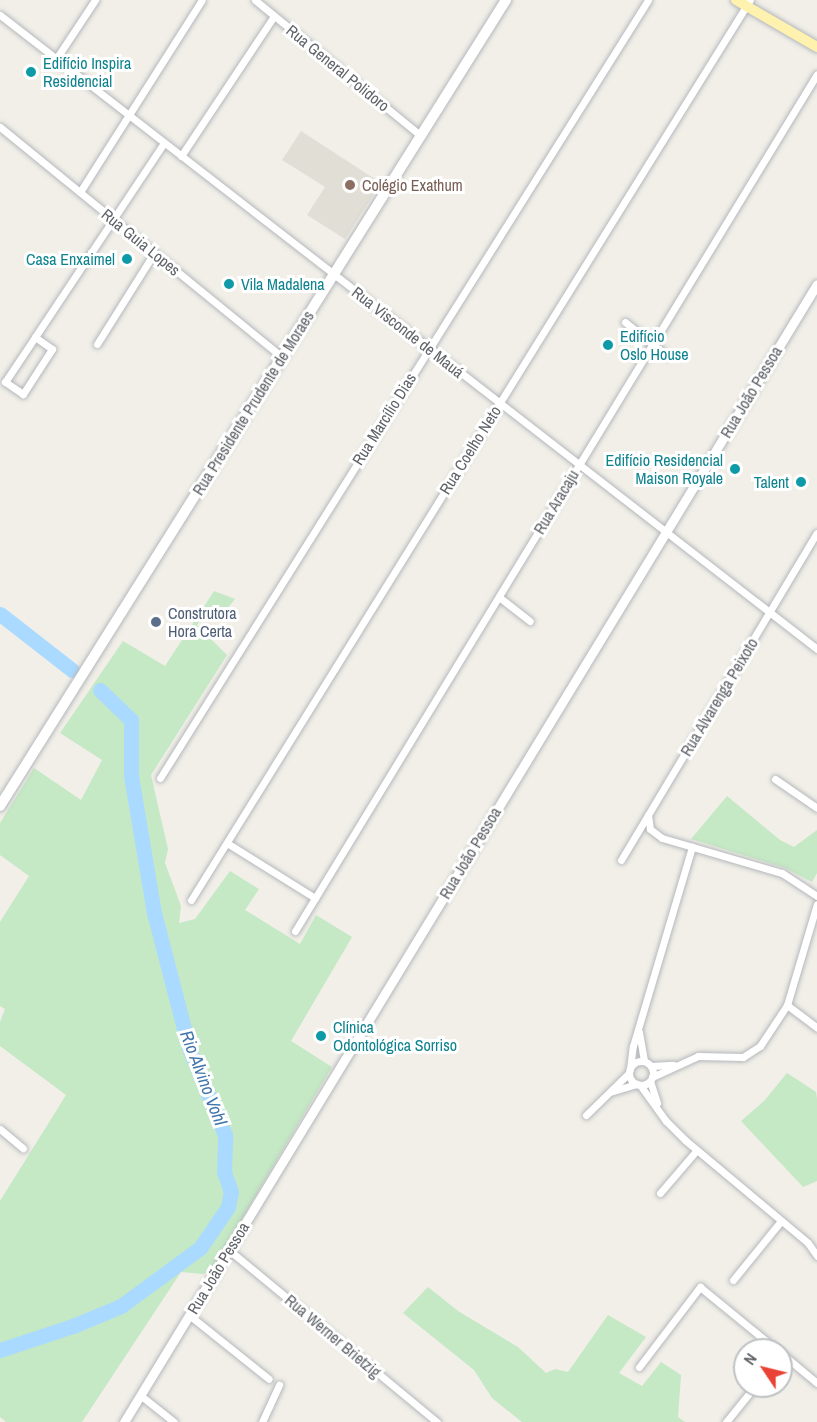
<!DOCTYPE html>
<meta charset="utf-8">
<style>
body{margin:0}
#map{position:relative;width:817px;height:1422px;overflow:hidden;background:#f1efe8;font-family:"Archivo Narrow",sans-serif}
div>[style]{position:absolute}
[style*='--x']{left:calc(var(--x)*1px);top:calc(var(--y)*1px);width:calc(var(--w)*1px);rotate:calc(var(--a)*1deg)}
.education>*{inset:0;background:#e1ded6}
.green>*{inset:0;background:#c5e8c5}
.river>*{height:15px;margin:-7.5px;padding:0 7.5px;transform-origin:7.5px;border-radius:7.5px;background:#aadaff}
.roads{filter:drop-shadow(0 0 2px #b5b8bc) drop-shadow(0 0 2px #b5b8bc)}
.minor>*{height:7px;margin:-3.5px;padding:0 3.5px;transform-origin:3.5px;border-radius:3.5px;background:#fff}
.minor>.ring{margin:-3.5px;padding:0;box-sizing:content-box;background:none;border:7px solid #fff;border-radius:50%}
.tertiary>*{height:9px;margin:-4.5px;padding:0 4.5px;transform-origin:4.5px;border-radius:4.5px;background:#fff}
.secondary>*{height:10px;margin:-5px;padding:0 5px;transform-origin:5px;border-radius:5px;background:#fff}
.primary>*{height:10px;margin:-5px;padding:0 5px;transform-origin:5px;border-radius:5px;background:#fff2af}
.dots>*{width:16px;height:16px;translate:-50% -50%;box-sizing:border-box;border:3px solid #fff;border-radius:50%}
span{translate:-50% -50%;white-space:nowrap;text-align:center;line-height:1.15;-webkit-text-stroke:6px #fff;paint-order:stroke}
.culture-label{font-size:16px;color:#0d838f}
.left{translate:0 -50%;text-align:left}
.right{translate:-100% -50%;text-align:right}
.street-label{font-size:16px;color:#5f6368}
.education-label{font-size:16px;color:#785e54}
.service-label{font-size:16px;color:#4e5e75}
.water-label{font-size:18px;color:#4174aa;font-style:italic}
.north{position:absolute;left:733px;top:1338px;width:60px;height:60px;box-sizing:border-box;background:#fff;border:2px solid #bfc1c3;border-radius:50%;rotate:305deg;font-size:16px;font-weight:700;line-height:24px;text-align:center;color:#5f6368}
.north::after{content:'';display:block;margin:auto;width:21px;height:27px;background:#ea4335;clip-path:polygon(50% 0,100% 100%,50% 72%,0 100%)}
</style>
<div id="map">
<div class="education">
<div style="clip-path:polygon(301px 131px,381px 183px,345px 239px,307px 215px,325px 187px,282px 160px)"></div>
</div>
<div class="green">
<div style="clip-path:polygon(214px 591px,235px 599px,222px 615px,209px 608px,197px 625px,227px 655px,151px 775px,168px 849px,165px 863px,181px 906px,179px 923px,195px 919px,230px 871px,259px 889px,245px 910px,300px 944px,316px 915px,352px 937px,291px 1041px,332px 1067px,211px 1271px,203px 1274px,181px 1272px,82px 1422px,6px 1422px,0 1417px,0 1201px,66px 1095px,0 1046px,0 1022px,5px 1009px,0 1006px,0 922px,29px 876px,0 855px,0 823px,34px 768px,81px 800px,102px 760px,60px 733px,123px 641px,165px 666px)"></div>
<div style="clip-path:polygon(727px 796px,780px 840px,794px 847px,817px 830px,817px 873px,812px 882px,785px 868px,691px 839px)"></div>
<div style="clip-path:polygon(787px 1073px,816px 1092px,817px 1099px,817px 1181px,803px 1187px,741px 1121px,764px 1101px)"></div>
<div style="clip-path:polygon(428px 1287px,458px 1311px,518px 1347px,546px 1373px,555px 1369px,568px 1372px,608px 1315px,646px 1337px,619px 1373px,642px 1386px,661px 1362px,681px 1375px,678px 1417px,685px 1422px,522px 1422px,492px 1398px,474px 1370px,403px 1313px)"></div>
</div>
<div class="river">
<div style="--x:0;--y:614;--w:91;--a:37.9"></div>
<div style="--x:0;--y:1350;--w:77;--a:-18.2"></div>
<div style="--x:73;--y:1326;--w:52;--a:-22.6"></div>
<div style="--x:121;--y:1306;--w:98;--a:-36.3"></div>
<div style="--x:200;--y:1248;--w:50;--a:-55.7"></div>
<div style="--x:228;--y:1207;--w:15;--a:-79"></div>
<div style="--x:231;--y:1192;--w:21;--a:-109"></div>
<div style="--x:224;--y:1172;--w:37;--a:-88"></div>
<div style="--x:225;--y:1135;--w:94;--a:-112.5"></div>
<div style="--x:189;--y:1048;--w:139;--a:-104.5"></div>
<div style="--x:154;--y:913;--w:139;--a:-99.5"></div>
<div style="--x:131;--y:776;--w:56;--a:-90"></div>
<div style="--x:131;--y:720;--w:43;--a:-135.9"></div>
</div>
<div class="roads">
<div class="minor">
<div style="--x:255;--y:0;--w:215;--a:39.3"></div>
<div style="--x:0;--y:15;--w:1034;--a:37.81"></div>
<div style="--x:56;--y:59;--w:71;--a:-56.5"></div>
<div style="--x:0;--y:127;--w:364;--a:39.2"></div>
<div style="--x:181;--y:156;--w:168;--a:-56.4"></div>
<div style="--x:80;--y:192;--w:227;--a:-57.6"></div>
<div style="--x:625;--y:322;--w:53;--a:38.8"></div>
<div style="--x:35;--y:337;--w:21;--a:35"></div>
<div style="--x:52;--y:349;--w:54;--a:122.8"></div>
<div style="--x:23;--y:394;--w:22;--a:-146"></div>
<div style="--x:5;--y:382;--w:54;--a:-56.3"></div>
<div style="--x:35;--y:337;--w:233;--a:-56.4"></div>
<div style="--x:97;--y:344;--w:107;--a:-57.9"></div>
<div style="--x:499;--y:597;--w:39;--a:38"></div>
<div style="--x:160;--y:778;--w:918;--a:-57.9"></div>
<div style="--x:775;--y:779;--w:51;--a:34.6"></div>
<div style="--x:648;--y:815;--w:14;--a:82"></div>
<div style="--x:650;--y:829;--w:15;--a:37"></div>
<div style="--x:662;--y:838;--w:125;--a:16.3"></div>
<div style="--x:782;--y:873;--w:42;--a:33.3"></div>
<div style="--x:227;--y:843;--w:104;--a:32"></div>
<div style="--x:621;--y:860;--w:381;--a:-59.1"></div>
<div style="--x:191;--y:900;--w:1059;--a:-58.16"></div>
<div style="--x:295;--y:931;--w:1003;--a:-58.65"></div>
<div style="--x:787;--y:1005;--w:38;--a:37"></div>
<div style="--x:639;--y:1032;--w:29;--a:80"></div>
<div class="ring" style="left:629px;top:1061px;width:17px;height:17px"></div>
<div style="--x:651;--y:1066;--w:22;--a:-3"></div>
<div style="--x:630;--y:1069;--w:23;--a:-83"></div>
<div style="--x:633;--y:1046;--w:208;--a:-73.5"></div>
<div style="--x:652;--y:1077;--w:51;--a:-24.5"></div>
<div style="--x:698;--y:1056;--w:45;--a:1.3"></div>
<div style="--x:743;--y:1057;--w:20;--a:-33"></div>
<div style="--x:760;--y:1046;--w:49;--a:-56.6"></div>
<div style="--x:787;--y:1005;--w:105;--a:-73.5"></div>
<div style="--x:650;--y:1081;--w:23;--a:72"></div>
<div style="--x:640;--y:1085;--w:44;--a:54.2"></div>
<div style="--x:666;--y:1121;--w:27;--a:45"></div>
<div style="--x:685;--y:1140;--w:160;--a:39.9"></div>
<div style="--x:808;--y:1243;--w:16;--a:55"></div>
<div style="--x:610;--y:1092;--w:28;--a:-17"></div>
<div style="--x:586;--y:1115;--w:60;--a:-44.3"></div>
<div style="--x:0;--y:1129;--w:30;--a:40"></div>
<div style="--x:660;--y:1193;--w:55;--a:-49.4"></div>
<div style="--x:229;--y:1250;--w:270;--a:39.6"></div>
<div style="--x:733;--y:1280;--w:76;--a:-50.9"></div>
<div style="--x:189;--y:1315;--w:102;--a:38.7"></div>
<div style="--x:781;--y:1353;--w:47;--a:39.8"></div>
<div style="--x:639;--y:1367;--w:101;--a:-52.7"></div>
<div style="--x:700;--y:1287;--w:99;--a:39.3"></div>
<div style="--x:140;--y:1395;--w:43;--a:38.5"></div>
<div style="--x:262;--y:1422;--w:41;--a:-65.3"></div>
<div style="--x:726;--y:1422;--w:46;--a:-51.1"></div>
</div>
<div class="tertiary">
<div style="--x:124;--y:1422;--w:1332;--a:-58.66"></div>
</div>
<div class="secondary">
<div style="--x:0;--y:806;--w:952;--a:-57.88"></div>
</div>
<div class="primary">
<div style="--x:736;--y:0;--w:94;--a:30.1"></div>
</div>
</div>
<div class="dots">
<div style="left:31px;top:72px;background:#0f9aa8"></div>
<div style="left:350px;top:185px;background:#8d6e63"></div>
<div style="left:127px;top:259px;background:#0f9aa8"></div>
<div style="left:229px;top:284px;background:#0f9aa8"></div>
<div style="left:608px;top:345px;background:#0f9aa8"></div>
<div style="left:735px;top:469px;background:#0f9aa8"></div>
<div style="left:801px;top:482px;background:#0f9aa8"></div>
<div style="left:156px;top:622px;background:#5c6f8a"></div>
<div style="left:321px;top:1036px;background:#0f9aa8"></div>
</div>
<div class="culture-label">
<span class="left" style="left:43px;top:72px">Edifício Inspira<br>Residencial</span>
<span class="right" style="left:115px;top:259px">Casa Enxaimel</span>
<span class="left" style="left:241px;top:284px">Vila Madalena</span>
<span class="left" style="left:620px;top:345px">Edifício<br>Oslo House</span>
<span class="right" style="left:723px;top:469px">Edifício Residencial<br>Maison Royale</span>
<span class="right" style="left:789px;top:482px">Talent</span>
<span class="left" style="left:333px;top:1036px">Clínica<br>Odontológica Sorriso</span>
</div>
<div class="street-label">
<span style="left:338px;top:68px;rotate:39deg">Rua General Polidoro</span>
<span style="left:141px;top:242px;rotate:39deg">Rua Guia Lopes</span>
<span style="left:408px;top:332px;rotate:38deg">Rua Visconde de Mauá</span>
<span style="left:751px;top:392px;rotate:-59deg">Rua João Pessoa</span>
<span style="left:253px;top:403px;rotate:-58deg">Rua Presidente Prudente de Moraes</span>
<span style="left:384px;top:419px;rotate:-58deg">Rua Marcílio Dias</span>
<span style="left:470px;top:450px;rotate:-58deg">Rua Coelho Neto</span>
<span style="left:556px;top:502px;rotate:-59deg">Rua Aracaju</span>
<span style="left:719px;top:697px;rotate:-59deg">Rua Alvarenga Peixoto</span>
<span style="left:470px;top:853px;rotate:-59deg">Rua João Pessoa</span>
<span style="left:218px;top:1268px;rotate:-59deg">Rua João Pessoa</span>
<span style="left:333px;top:1336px;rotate:40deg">Rua Werner Brietzig</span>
</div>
<div class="education-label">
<span class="left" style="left:362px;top:185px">Colégio Exathum</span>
</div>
<div class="service-label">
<span class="left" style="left:168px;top:622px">Construtora<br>Hora Certa</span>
</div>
<div class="water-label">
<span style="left:203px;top:1078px;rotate:69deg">Rio Alvino Vohl</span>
</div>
<div class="north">N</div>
</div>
